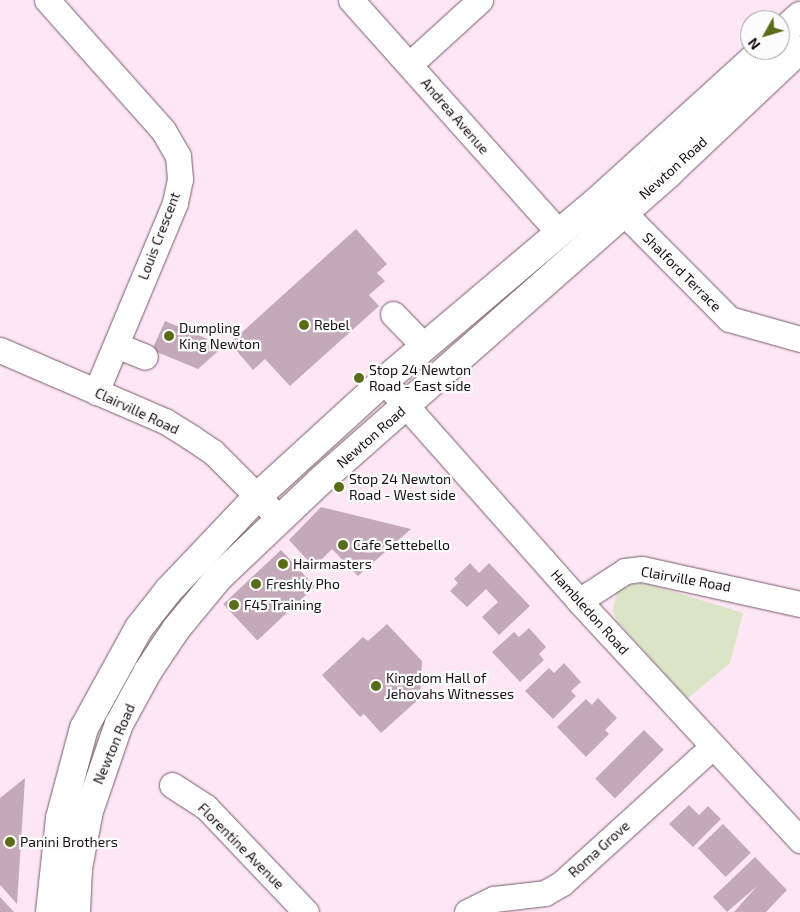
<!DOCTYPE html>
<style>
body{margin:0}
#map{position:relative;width:800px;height:912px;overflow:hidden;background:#fee7f4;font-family:"Exo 2",sans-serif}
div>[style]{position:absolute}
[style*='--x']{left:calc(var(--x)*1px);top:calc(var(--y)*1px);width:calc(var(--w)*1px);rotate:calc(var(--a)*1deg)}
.green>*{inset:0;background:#dce4c8}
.building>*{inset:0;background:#c4a9b8;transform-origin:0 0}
.roads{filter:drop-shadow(0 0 1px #745c6a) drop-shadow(0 0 1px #745c6a)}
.minor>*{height:25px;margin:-12.5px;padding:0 12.5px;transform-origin:12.5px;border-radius:12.5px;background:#fff}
.major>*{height:28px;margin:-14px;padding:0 14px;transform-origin:14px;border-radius:14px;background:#fff}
.dots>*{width:14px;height:14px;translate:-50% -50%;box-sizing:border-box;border:2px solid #fcfcfc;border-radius:50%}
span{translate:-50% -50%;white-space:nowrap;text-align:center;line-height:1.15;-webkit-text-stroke:4.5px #fcfcfc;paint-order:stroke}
.street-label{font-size:14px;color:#1a1116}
.poi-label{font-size:14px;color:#1a1116}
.left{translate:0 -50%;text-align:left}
.north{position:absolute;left:740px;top:10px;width:50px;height:50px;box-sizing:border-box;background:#fcfcfc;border:1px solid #a29ea0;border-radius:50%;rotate:231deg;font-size:14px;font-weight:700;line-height:20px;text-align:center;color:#1a1116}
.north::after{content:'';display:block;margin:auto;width:18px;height:22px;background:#5b6c18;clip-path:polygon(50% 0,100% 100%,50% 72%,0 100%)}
</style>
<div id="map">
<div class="green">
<div style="clip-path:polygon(643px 582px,743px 613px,730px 663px,687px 699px,617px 621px,613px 611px,617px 592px,624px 586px)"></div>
</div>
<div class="building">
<div style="clip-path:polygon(356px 229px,387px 264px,377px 273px,385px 281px,369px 295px,379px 306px,290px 386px,265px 359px,253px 370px,230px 343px)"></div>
<div style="clip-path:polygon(165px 321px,224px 346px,198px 369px,152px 350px)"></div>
<div style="clip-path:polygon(321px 507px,411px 529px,358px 576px,332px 549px,314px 567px,289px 540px)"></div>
<div style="left:281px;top:550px;width:50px;height:79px;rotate:47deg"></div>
<div style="clip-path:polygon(470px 563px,479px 573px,489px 563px,530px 606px,499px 635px,482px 617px,498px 602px,486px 589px,467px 607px,450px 591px,458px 583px,454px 579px)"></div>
<div style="clip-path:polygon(387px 624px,422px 661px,420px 698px,381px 733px,364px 714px,360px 717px,322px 675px,363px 637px,368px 641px)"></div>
<div style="clip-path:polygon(529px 628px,546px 647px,539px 654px,544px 660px,520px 682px,492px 652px,514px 632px,519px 637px)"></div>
<div style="clip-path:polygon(564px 663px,581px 682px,571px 691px,576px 696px,553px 719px,525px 691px,549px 668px,554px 673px)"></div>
<div style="clip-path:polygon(598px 698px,617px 718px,605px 730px,609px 734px,586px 757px,557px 727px,586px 699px,592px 705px)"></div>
<div style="left:644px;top:730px;width:28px;height:69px;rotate:45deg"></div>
<div style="clip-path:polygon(25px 778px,17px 904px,0 885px,0 798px)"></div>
<div style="clip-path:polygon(689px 805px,699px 815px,708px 806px,721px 819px,693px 847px,669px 824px)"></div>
<div style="left:723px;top:824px;width:40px;height:35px;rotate:46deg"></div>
<div style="clip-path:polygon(755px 857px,787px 890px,766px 912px,734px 912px,757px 886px,727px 912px,713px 897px)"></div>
<div style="clip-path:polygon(0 897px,14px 912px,0 912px)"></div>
</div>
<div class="roads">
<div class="minor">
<div style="--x:47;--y:0;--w:174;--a:48.3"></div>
<div style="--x:163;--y:130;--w:30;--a:60"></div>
<div style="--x:178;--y:156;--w:23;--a:85"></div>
<div style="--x:180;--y:179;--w:25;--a:102"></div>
<div style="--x:175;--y:203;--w:205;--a:112.7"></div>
<div style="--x:351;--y:0;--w:312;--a:48.2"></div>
<div style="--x:410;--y:64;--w:95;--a:-42.4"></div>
<div style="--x:610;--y:199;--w:169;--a:45.2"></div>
<div style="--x:729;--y:319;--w:74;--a:15.7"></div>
<div style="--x:393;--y:314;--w:45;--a:45.9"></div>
<div style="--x:116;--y:345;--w:31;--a:22"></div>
<div style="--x:0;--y:350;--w:180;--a:23.3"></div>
<div style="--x:165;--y:421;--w:32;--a:32"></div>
<div style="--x:192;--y:438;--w:25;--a:34"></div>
<div style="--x:213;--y:452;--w:93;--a:45"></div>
<div style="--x:384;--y:381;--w:294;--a:48.4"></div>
<div style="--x:579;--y:601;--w:326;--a:47.2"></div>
<div style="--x:579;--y:601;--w:55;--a:-33.1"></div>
<div style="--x:625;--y:571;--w:17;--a:-7"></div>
<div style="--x:642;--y:569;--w:162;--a:12.5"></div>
<div style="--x:172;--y:785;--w:40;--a:32.9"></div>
<div style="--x:206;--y:807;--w:145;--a:46.4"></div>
<div style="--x:467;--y:912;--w:30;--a:-26"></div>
<div style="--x:494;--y:899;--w:51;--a:-6.7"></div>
<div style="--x:545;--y:893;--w:20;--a:-30"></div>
<div style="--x:562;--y:883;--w:202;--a:-42.2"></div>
</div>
<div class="major">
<div style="--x:780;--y:34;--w:27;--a:-42"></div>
<div style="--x:50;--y:912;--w:95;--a:-83.9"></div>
<div style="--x:60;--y:818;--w:93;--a:-75.1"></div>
<div style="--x:84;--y:728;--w:114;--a:-61.2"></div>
<div style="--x:139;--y:628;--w:47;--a:-51.9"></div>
<div style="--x:168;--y:591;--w:131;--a:-46.5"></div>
<div style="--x:258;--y:496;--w:171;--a:-42.4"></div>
<div style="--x:384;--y:381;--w:289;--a:-40.2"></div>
<div style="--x:605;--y:194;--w:214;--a:-42.3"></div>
<div style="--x:76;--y:912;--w:44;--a:-87.4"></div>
<div style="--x:78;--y:868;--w:58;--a:-79.1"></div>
<div style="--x:89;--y:811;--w:92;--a:-71"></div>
<div style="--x:119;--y:724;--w:60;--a:-61.3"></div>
<div style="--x:148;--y:671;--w:50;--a:-56.3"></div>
<div style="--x:176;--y:629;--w:67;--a:-50.4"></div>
<div style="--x:219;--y:577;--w:139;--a:-43.5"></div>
<div style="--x:320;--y:481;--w:465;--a:-41.4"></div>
<div style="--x:669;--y:173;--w:180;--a:-43.4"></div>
</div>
</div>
<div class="dots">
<div style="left:304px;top:325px;background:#5b6c18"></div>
<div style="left:169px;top:336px;background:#5b6c18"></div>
<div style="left:359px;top:378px;background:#5b6c18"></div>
<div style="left:339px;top:487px;background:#5b6c18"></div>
<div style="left:343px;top:545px;background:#5b6c18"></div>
<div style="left:283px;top:564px;background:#5b6c18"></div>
<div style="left:256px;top:584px;background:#5b6c18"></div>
<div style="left:234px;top:605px;background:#5b6c18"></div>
<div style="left:376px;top:686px;background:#5b6c18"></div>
<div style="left:10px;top:842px;background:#5b6c18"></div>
</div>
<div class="street-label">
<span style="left:455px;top:116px;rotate:49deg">Andrea Avenue</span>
<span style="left:673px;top:168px;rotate:-42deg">Newton Road</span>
<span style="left:159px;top:236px;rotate:-69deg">Louis Crescent</span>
<span style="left:682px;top:272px;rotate:45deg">Shalford Terrace</span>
<span style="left:137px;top:411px;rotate:25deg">Clairville Road</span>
<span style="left:371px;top:437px;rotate:-41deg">Newton Road</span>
<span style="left:686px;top:579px;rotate:10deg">Clairville Road</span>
<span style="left:590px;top:612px;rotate:48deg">Hambledon Road</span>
<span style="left:114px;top:744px;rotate:-67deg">Newton Road</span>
<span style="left:241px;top:846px;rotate:45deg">Florentine Avenue</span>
<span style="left:599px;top:849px;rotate:-42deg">Roma Grove</span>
</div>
<div class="poi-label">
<span class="left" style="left:314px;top:325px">Rebel</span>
<span class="left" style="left:179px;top:336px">Dumpling<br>King Newton</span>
<span class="left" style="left:369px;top:378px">Stop 24 Newton<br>Road - East side</span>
<span class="left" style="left:349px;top:487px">Stop 24 Newton<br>Road - West side</span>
<span class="left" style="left:353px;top:545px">Cafe Settebello</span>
<span class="left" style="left:293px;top:564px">Hairmasters</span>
<span class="left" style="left:266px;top:584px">Freshly Pho</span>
<span class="left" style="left:244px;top:605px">F45 Training</span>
<span class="left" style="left:386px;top:686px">Kingdom Hall of<br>Jehovahs Witnesses</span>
<span class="left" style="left:20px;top:842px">Panini Brothers</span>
</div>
<div class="north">N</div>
</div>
